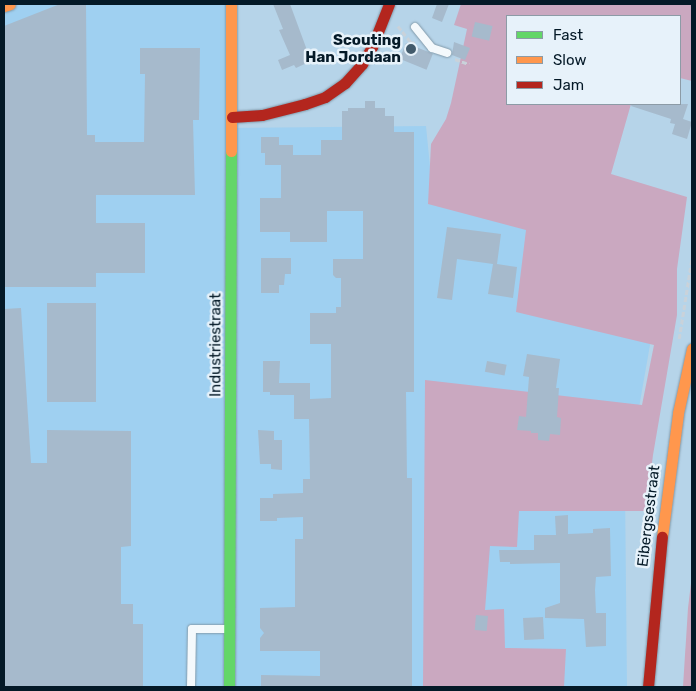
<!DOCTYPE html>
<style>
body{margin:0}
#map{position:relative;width:696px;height:691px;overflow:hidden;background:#b6d4e9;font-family:Rubik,sans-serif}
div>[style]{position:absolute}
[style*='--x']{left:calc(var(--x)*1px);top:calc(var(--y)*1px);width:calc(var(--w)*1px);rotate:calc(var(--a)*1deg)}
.built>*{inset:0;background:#9fd0f1}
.green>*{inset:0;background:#caa8c0}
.building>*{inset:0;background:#a6bacc;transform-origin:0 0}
.path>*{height:2.5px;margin-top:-1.25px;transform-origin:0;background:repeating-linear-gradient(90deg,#c9d2da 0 5px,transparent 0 7.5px)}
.roads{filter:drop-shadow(0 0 1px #829aaa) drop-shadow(0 0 1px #829aaa)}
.lane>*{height:8px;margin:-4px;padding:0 4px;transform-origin:4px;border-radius:4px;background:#f4f9fc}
.fast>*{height:11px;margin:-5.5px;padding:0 5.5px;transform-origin:5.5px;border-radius:5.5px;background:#63d668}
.slow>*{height:11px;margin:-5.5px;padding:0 5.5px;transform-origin:5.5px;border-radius:5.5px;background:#ff974d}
.jam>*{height:11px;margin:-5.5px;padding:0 5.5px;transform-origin:5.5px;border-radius:5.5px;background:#b3261e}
.dots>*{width:14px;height:14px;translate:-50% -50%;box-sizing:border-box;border:2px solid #e7f2fa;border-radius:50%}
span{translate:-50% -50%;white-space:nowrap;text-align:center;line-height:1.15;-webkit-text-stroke:5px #e7f2fa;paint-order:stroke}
.poi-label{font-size:15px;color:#041927;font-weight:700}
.right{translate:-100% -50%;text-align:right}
.street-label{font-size:15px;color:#041927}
.frame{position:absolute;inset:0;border:5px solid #041927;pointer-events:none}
.legend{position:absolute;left:506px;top:15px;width:175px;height:90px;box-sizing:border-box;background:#e7f2fa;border:1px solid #8c9ba6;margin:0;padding:6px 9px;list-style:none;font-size:15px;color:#041927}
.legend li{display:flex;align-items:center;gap:10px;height:25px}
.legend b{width:25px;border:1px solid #8c9ba6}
</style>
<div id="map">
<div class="built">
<div style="clip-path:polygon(4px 4px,228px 4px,226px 128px,426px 126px,432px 187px,666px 254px,625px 487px,627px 687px,4px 687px)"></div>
</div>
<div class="green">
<div style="clip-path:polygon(461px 4px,692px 4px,692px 81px,680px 78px,680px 16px,507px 16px,507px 104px,631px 104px,611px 174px,687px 197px,677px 269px,677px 315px,653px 455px,646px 511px,519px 511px,517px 547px,490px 546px,485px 610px,504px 609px,505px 648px,566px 649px,564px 687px,423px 687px,425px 380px,642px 405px,654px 345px,516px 312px,526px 230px,428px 204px,431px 144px,446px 119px,451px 103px,467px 29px,454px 25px)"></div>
<div style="clip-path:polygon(692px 575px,692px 687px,683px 687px,688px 608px)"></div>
</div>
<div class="building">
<div style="clip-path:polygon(60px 4px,86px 4px,87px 135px,95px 135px,95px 142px,144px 142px,145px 74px,140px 74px,140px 48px,200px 48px,199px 120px,193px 120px,195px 195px,96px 195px,96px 223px,145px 223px,145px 273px,96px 273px,96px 287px,4px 287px,4px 26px)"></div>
<div style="clip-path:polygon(273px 4px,290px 4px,311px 61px,296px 68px,294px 65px,282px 70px,278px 60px,290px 55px,279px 30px,283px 29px)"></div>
<div style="clip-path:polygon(437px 4px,449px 4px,442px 22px,432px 18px)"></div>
<div style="left:475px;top:22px;width:18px;height:15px;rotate:13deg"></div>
<div style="clip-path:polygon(454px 42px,470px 48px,465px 60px,452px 55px)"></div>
<div style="left:406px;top:43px;width:29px;height:17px;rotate:22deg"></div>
<div style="clip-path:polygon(365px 101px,375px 101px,375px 108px,385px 108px,385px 116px,394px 116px,394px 132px,414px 132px,414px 392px,406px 392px,407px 478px,412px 478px,412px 687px,261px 687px,261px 675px,320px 676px,320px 651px,260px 651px,260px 638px,264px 633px,260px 628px,260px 608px,295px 607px,295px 539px,303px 539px,303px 517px,277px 518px,277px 521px,260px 521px,260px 498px,273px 498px,273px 494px,303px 493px,303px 479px,310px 479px,309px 419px,294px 419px,294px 395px,270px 395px,270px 392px,263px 392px,263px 361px,280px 361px,279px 383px,310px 383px,310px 399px,331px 398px,331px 344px,310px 344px,310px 313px,336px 313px,336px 307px,341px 307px,341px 278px,336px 278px,333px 275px,333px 259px,363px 259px,363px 211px,327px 211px,327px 242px,290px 242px,290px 232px,260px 232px,260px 198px,281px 198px,281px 165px,265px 165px,265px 153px,261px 153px,261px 137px,279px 137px,279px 145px,293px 145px,293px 155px,321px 155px,321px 140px,342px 140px,342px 111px,348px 111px,348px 108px,365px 108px)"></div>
<div style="clip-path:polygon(632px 104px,688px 104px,683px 119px,692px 122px,687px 139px,672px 134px,675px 124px,670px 123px,671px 119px,631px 106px)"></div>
<div style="clip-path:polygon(447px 227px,501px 234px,497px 264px,517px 267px,513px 298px,488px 294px,493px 264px,457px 259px,452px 300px,437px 298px)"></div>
<div style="clip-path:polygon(261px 258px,291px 258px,291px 274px,285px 274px,284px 285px,279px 285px,279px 293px,261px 293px)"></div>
<div style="left:96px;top:303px;width:99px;height:49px;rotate:90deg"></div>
<div style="clip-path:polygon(21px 308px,31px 463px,47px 463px,47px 430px,131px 431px,131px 546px,121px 547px,121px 604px,133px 604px,133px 624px,143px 624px,143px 687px,4px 687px,4px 309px)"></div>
<div style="clip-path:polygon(527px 354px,560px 359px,556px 388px,559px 388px,557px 417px,561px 418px,560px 435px,550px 434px,549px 441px,538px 440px,538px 433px,531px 433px,531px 431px,517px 430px,519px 416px,526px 417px,529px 377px,523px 376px)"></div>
<div style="left:487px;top:361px;width:20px;height:11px;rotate:11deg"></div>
<div style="clip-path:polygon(258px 430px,274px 431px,274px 440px,282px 440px,282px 470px,271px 469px,271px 464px,260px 464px)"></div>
<div style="clip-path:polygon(568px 515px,568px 534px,593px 533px,593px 529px,610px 528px,611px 576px,596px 577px,595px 590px,596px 613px,606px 613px,606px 646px,586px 647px,584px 619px,545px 618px,545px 608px,560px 603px,560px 563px,510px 564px,510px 562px,500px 562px,499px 550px,534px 550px,534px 535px,556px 535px,555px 516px)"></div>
<div style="left:476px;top:615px;width:12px;height:15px;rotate:5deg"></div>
<div style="left:543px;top:617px;width:22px;height:20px;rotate:87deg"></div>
</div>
<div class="path">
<div style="--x:398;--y:26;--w:21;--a:51"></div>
<div style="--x:411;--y:42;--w:4;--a:14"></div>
<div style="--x:455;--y:59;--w:15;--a:20"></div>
<div style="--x:679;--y:339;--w:83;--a:-81"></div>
</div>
<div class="roads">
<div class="lane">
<div style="--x:415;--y:27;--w:27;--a:51"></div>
<div style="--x:432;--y:48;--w:16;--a:18"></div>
<div style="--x:191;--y:687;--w:58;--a:-89"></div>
<div style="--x:192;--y:629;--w:35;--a:0"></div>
</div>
<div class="fast">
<div style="--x:229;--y:687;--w:536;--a:-89.79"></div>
</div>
<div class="slow">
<div style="--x:4;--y:6;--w:6;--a:-18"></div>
<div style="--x:231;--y:151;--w:147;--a:-90"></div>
<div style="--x:662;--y:537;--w:125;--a:-82.6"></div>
<div style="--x:678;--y:413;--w:66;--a:-77.7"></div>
</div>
<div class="jam">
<div style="--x:232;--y:117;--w:30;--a:-4"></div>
<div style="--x:262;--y:115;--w:44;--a:-14.3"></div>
<div style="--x:305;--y:104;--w:21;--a:-19"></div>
<div style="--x:325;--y:97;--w:24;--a:-35"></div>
<div style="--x:345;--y:83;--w:25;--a:-48"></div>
<div style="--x:362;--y:64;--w:20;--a:-60"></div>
<div style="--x:372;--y:47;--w:46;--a:-68.4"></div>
<div style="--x:648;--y:687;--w:151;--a:-84.7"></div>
</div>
</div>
<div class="dots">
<div style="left:411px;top:49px;background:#425a6b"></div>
</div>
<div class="poi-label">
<span class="right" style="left:401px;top:49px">Scouting<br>Han Jordaan</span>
</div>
<div class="street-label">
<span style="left:216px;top:345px;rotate:-90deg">Industriestraat</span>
<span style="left:649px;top:516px;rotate:-83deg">Eibergsestraat</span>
</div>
<div class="frame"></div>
<ul class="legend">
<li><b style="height:6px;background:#63d668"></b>Fast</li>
<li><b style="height:6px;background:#ff974d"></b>Slow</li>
<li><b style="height:6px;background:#b3261e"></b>Jam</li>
</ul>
</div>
